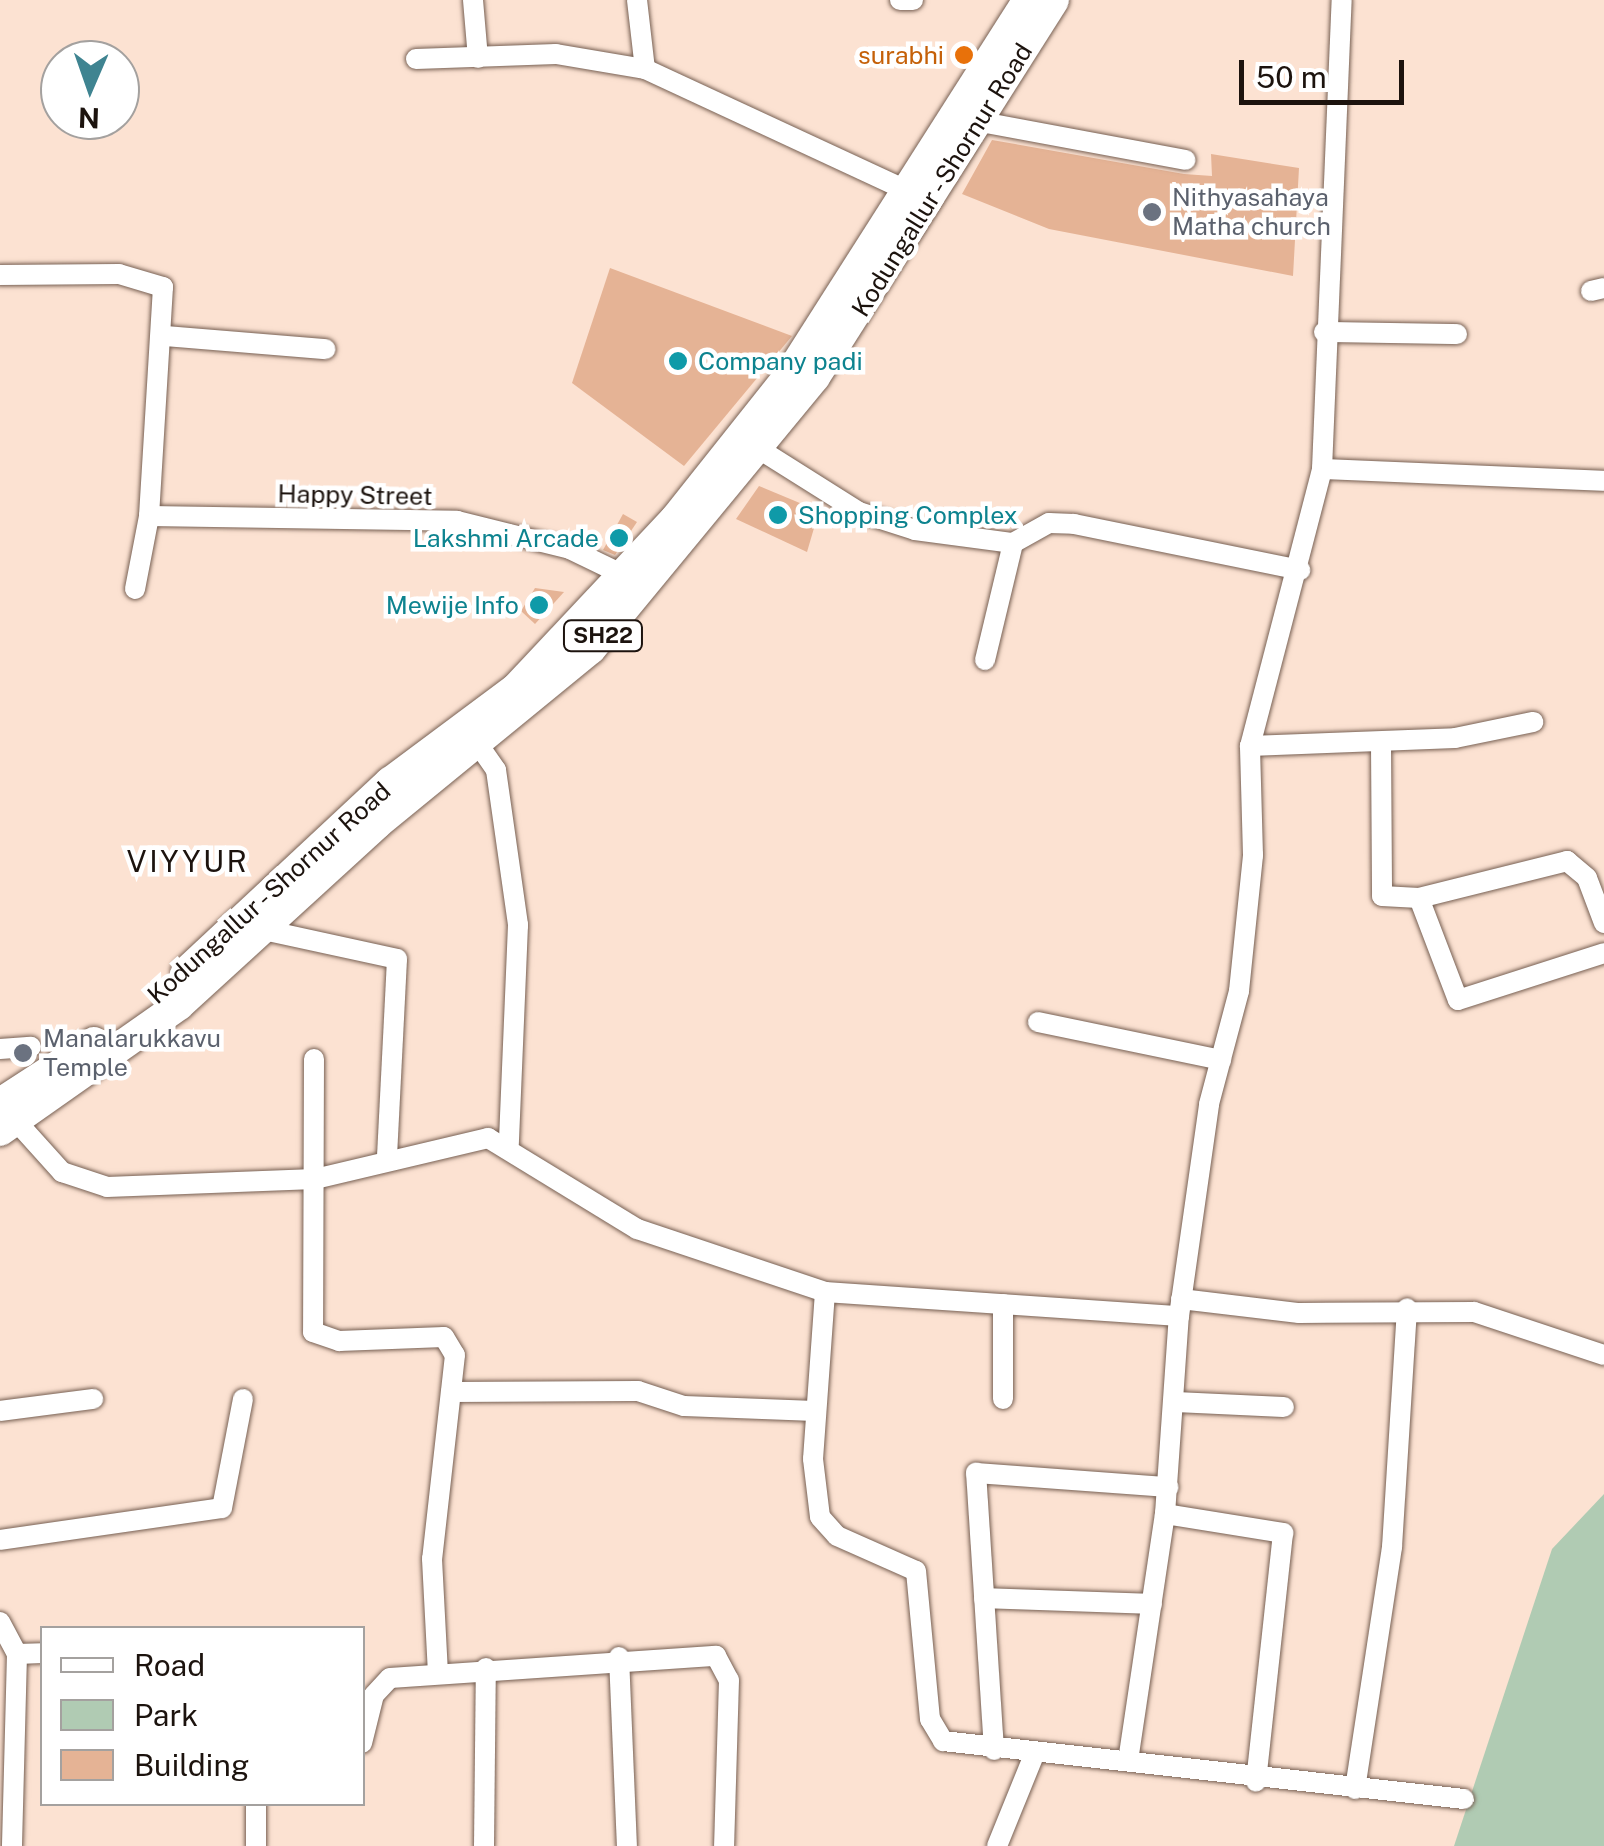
<!DOCTYPE html>
<style>
body{margin:0}
#map{position:relative;width:1604px;height:1846px;overflow:hidden;background:#fce2d2;font-family:"Public Sans",sans-serif}
div>[style]{position:absolute}
[style*='--x']{left:calc(var(--x)*1px);top:calc(var(--y)*1px);width:calc(var(--w)*1px);rotate:calc(var(--a)*1deg)}
.green>*{inset:0;background:#b0cbb3}
.building>*{inset:0;background:#e5b395}
.roads{filter:drop-shadow(0 0 2px #776053) drop-shadow(0 0 2px #776053)}
.street>*{height:20px;margin:-10px;padding:0 10px;transform-origin:10px;border-radius:10px;background:#fff}
.primary>*{height:30px;margin:-15px;padding:0 15px;transform-origin:15px;border-radius:15px;background:#fff}
.dots>*{width:28px;height:28px;translate:-50% -50%;box-sizing:border-box;border:5px solid #fff;border-radius:50%}
span{translate:-50% -50%;white-space:nowrap;text-align:center;line-height:1.15;-webkit-text-stroke:9px #fff;paint-order:stroke}
.shield-label span{padding:2px 8px;background:#fff;border:2px solid;border-radius:8px;-webkit-text-stroke-width:0}
.shield-label{font-size:22px;color:#1c130e;font-weight:700}
.food-label{font-size:25px;color:#c56008}
.right{translate:-100% -50%;text-align:right}
.street-label{font-size:25px;color:#1c130e}
.worship-label{font-size:25px;color:#5b616d}
.left{translate:0 -50%;text-align:left}
.culture-label{font-size:25px;color:#0d838f}
.quarter-label{font-size:30px;color:#1c130e;letter-spacing:2.5px}
.legend{position:absolute;left:40px;top:1626px;width:325px;height:180px;box-sizing:border-box;background:#fff;border:2px solid #a4a19f;margin:0;padding:12px 18px;list-style:none;font-size:30px;color:#1c130e}
.legend li{display:flex;align-items:center;gap:20px;height:50px}
.legend b{width:50px;border:2px solid #a4a19f}
.north{position:absolute;left:40px;top:40px;width:100px;height:100px;box-sizing:border-box;background:#fff;border:2px solid #a4a19f;border-radius:50%;rotate:182deg;font-size:28px;font-weight:700;line-height:40px;text-align:center;color:#1c130e}
.north::after{content:'';display:block;margin:auto;width:35px;height:45px;background:#3f8491;clip-path:polygon(50% 0,100% 100%,50% 72%,0 100%)}
.scale{position:absolute;left:1239px;top:60px;width:165px;height:45px;box-sizing:border-box;border:5px solid #1c130e;border-top:0;padding-left:12px;font-size:30px;line-height:35px;white-space:nowrap;color:#1c130e;-webkit-text-stroke:8px #fff;paint-order:stroke}
</style>
<div id="map">
<div class="green">
<div style="clip-path:polygon(1604px 1494px,1604px 1846px,1454px 1846px,1552px 1549px)"></div>
</div>
<div class="building">
<div style="clip-path:polygon(992px 140px,1184px 174px,1212px 176px,1211px 154px,1299px 168px,1293px 276px,1049px 229px,962px 194px)"></div>
<div style="clip-path:polygon(610px 268px,792px 336px,684px 466px,572px 383px)"></div>
<div style="clip-path:polygon(759px 486px,819px 511px,807px 552px,736px 519px)"></div>
<div style="clip-path:polygon(623px 514px,637px 522px,615px 555px,603px 550px)"></div>
<div style="clip-path:polygon(535px 588px,564px 592px,535px 624px,521px 611px)"></div>
</div>
<div class="roads">
<div class="street">
<div style="--x:473;--y:0;--w:58;--a:85.1"></div>
<div style="--x:637;--y:0;--w:69;--a:83.4"></div>
<div style="--x:900;--y:0;--w:13;--a:0"></div>
<div style="--x:416;--y:59;--w:140;--a:-2"></div>
<div style="--x:556;--y:54;--w:90;--a:9.6"></div>
<div style="--x:645;--y:69;--w:292;--a:24.9"></div>
<div style="--x:981;--y:122;--w:208;--a:10.5"></div>
<div style="--x:0;--y:275;--w:119;--a:-0.5"></div>
<div style="--x:119;--y:274;--w:46;--a:16.5"></div>
<div style="--x:163;--y:287;--w:229;--a:93.5"></div>
<div style="--x:1591;--y:291;--w:13;--a:-13"></div>
<div style="--x:1324;--y:332;--w:133;--a:0.9"></div>
<div style="--x:166;--y:336;--w:160;--a:4.7"></div>
<div style="--x:759;--y:449;--w:118;--a:32.2"></div>
<div style="--x:859;--y:512;--w:59;--a:17.8"></div>
<div style="--x:915;--y:530;--w:99;--a:7.6"></div>
<div style="--x:1013;--y:543;--w:41;--a:-29.1"></div>
<div style="--x:1049;--y:523;--w:25;--a:2"></div>
<div style="--x:1074;--y:524;--w:231;--a:11.5"></div>
<div style="--x:1322;--y:469;--w:282;--a:2.4"></div>
<div style="--x:135;--y:589;--w:74;--a:-79.1"></div>
<div style="--x:149;--y:516;--w:308;--a:0.9"></div>
<div style="--x:457;--y:521;--w:116;--a:13.9"></div>
<div style="--x:570;--y:549;--w:69;--a:25.8"></div>
<div style="--x:985;--y:660;--w:120;--a:-76.5"></div>
<div style="--x:1381;--y:744;--w:152;--a:89.6"></div>
<div style="--x:1382;--y:896;--w:37;--a:3"></div>
<div style="--x:1419;--y:898;--w:153;--a:-14"></div>
<div style="--x:1567;--y:861;--w:26;--a:40"></div>
<div style="--x:1587;--y:878;--w:48;--a:69.3"></div>
<div style="--x:1250;--y:746;--w:205;--a:-2.2"></div>
<div style="--x:1455;--y:738;--w:80;--a:-11.6"></div>
<div style="--x:480;--y:747;--w:28;--a:55"></div>
<div style="--x:496;--y:770;--w:157;--a:81.9"></div>
<div style="--x:518;--y:925;--w:219;--a:92.4"></div>
<div style="--x:1419;--y:898;--w:109;--a:69.1"></div>
<div style="--x:1458;--y:1000;--w:153;--a:-17.8"></div>
<div style="--x:264;--y:930;--w:136;--a:12.3"></div>
<div style="--x:397;--y:959;--w:198;--a:92.9"></div>
<div style="--x:1038;--y:1022;--w:187;--a:11.7"></div>
<div style="--x:0;--y:1049;--w:31;--a:-4"></div>
<div style="--x:314;--y:1059;--w:273;--a:90.2"></div>
<div style="--x:313;--y:1332;--w:28;--a:19"></div>
<div style="--x:339;--y:1341;--w:105;--a:-2.2"></div>
<div style="--x:444;--y:1337;--w:21;--a:59"></div>
<div style="--x:455;--y:1355;--w:205;--a:96.4"></div>
<div style="--x:432;--y:1559;--w:114;--a:87"></div>
<div style="--x:16;--y:1121;--w:69;--a:48"></div>
<div style="--x:62;--y:1172;--w:47;--a:18.4"></div>
<div style="--x:107;--y:1187;--w:208;--a:-2.2"></div>
<div style="--x:315;--y:1179;--w:178;--a:-13.3"></div>
<div style="--x:488;--y:1138;--w:175;--a:31.4"></div>
<div style="--x:637;--y:1229;--w:198;--a:18.5"></div>
<div style="--x:825;--y:1292;--w:355;--a:3.9"></div>
<div style="--x:825;--y:1292;--w:167;--a:94.1"></div>
<div style="--x:813;--y:1459;--w:58;--a:83.1"></div>
<div style="--x:820;--y:1517;--w:25;--a:48"></div>
<div style="--x:837;--y:1536;--w:86;--a:23.9"></div>
<div style="--x:916;--y:1571;--w:149;--a:84.6"></div>
<div style="--x:930;--y:1719;--w:26;--a:59"></div>
<div style="--x:943;--y:1741;--w:524;--a:6.35"></div>
<div style="--x:1181;--y:1299;--w:119;--a:6.8"></div>
<div style="--x:1299;--y:1313;--w:175;--a:-0.3"></div>
<div style="--x:1474;--y:1312;--w:137;--a:18.3"></div>
<div style="--x:451;--y:1392;--w:187;--a:-0.3"></div>
<div style="--x:638;--y:1391;--w:48;--a:18.1"></div>
<div style="--x:684;--y:1406;--w:131;--a:2.2"></div>
<div style="--x:1003;--y:1399;--w:95;--a:-90"></div>
<div style="--x:1175;--y:1402;--w:109;--a:2.6"></div>
<div style="--x:0;--y:1411;--w:94;--a:-7.4"></div>
<div style="--x:1165;--y:1514;--w:120;--a:9.1"></div>
<div style="--x:1283;--y:1533;--w:250;--a:96.2"></div>
<div style="--x:0;--y:1540;--w:224;--a:-8.2"></div>
<div style="--x:222;--y:1508;--w:111;--a:-79.1"></div>
<div style="--x:984;--y:1598;--w:168;--a:2"></div>
<div style="--x:0;--y:1622;--w:36;--a:62"></div>
<div style="--x:17;--y:1654;--w:192;--a:91.5"></div>
<div style="--x:17;--y:1654;--w:25;--a:-2"></div>
<div style="--x:619;--y:1657;--w:189;--a:87.6"></div>
<div style="--x:362;--y:1743;--w:49;--a:-76"></div>
<div style="--x:374;--y:1695;--w:23;--a:-47"></div>
<div style="--x:390;--y:1678;--w:327;--a:-3.9"></div>
<div style="--x:716;--y:1656;--w:27;--a:62"></div>
<div style="--x:729;--y:1680;--w:166;--a:91.7"></div>
<div style="--x:994;--y:1750;--w:278;--a:-93.7"></div>
<div style="--x:976;--y:1473;--w:193;--a:4.2"></div>
<div style="--x:1128;--y:1761;--w:250;--a:-81.5"></div>
<div style="--x:1165;--y:1514;--w:198;--a:-86"></div>
<div style="--x:1179;--y:1316;--w:214;--a:-81.9"></div>
<div style="--x:1209;--y:1104;--w:117;--a:-75.1"></div>
<div style="--x:1239;--y:991;--w:137;--a:-84.1"></div>
<div style="--x:1253;--y:855;--w:109;--a:-91.6"></div>
<div style="--x:1250;--y:746;--w:286;--a:-75.4"></div>
<div style="--x:1322;--y:469;--w:469;--a:-87.6"></div>
<div style="--x:1355;--y:1789;--w:245;--a:-81.3"></div>
<div style="--x:1392;--y:1547;--w:239;--a:-86.4"></div>
<div style="--x:256;--y:1804;--w:42;--a:90"></div>
<div style="--x:484;--y:1846;--w:178;--a:-89.4"></div>
<div style="--x:997;--y:1846;--w:98;--a:-67.9"></div>
</div>
<div class="primary">
<div style="--x:186;--y:972;--w:279;--a:-43"></div>
<div style="--x:390;--y:782;--w:157;--a:-36.7"></div>
<div style="--x:516;--y:688;--w:231;--a:-46.8"></div>
<div style="--x:674;--y:520;--w:181;--a:-51.5"></div>
<div style="--x:787;--y:378;--w:448;--a:-57.5"></div>
<div style="--x:0;--y:1103;--w:112;--a:-33"></div>
<div style="--x:0;--y:1131;--w:219;--a:-35.1"></div>
<div style="--x:179;--y:1005;--w:268;--a:-42.4"></div>
<div style="--x:377;--y:824;--w:276;--a:-39.3"></div>
<div style="--x:591;--y:649;--w:352;--a:-50.5"></div>
<div style="--x:815;--y:377;--w:446;--a:-57.6"></div>
</div>
</div>
<div class="dots">
<div style="left:964px;top:55px;background:#e8710a"></div>
<div style="left:1152px;top:212px;background:#6b7280"></div>
<div style="left:678px;top:361px;background:#0f9aa8"></div>
<div style="left:778px;top:515px;background:#0f9aa8"></div>
<div style="left:619px;top:538px;background:#0f9aa8"></div>
<div style="left:539px;top:605px;background:#0f9aa8"></div>
<div style="left:23px;top:1053px;background:#6b7280"></div>
</div>
<div class="shield-label">
<span style="left:603px;top:636px">SH22</span>
</div>
<div class="food-label">
<span class="right" style="left:944px;top:55px">surabhi</span>
</div>
<div class="street-label">
<span style="left:942px;top:180px;rotate:-58deg">Kodungallur - Shornur Road</span>
<span style="left:355px;top:495px;rotate:1deg">Happy Street</span>
<span style="left:269px;top:893px;rotate:-42deg">Kodungallur - Shornur Road</span>
</div>
<div class="worship-label">
<span class="left" style="left:1172px;top:212px">Nithyasahaya<br>Matha church</span>
<span class="left" style="left:43px;top:1053px">Manalarukkavu<br>Temple</span>
</div>
<div class="culture-label">
<span class="left" style="left:698px;top:361px">Company padi</span>
<span class="left" style="left:798px;top:515px">Shopping Complex</span>
<span class="right" style="left:599px;top:538px">Lakshmi Arcade</span>
<span class="right" style="left:519px;top:605px">Mewije Info</span>
</div>
<div class="quarter-label">
<span style="left:188px;top:861px">VIYYUR</span>
</div>
<ul class="legend">
<li><b style="height:12px;background:#fff"></b>Road</li>
<li><b style="height:28px;background:#b0cbb3"></b>Park</li>
<li><b style="height:28px;background:#e5b395"></b>Building</li>
</ul>
<div class="north">N</div>
<div class="scale">50 m</div>
</div>
